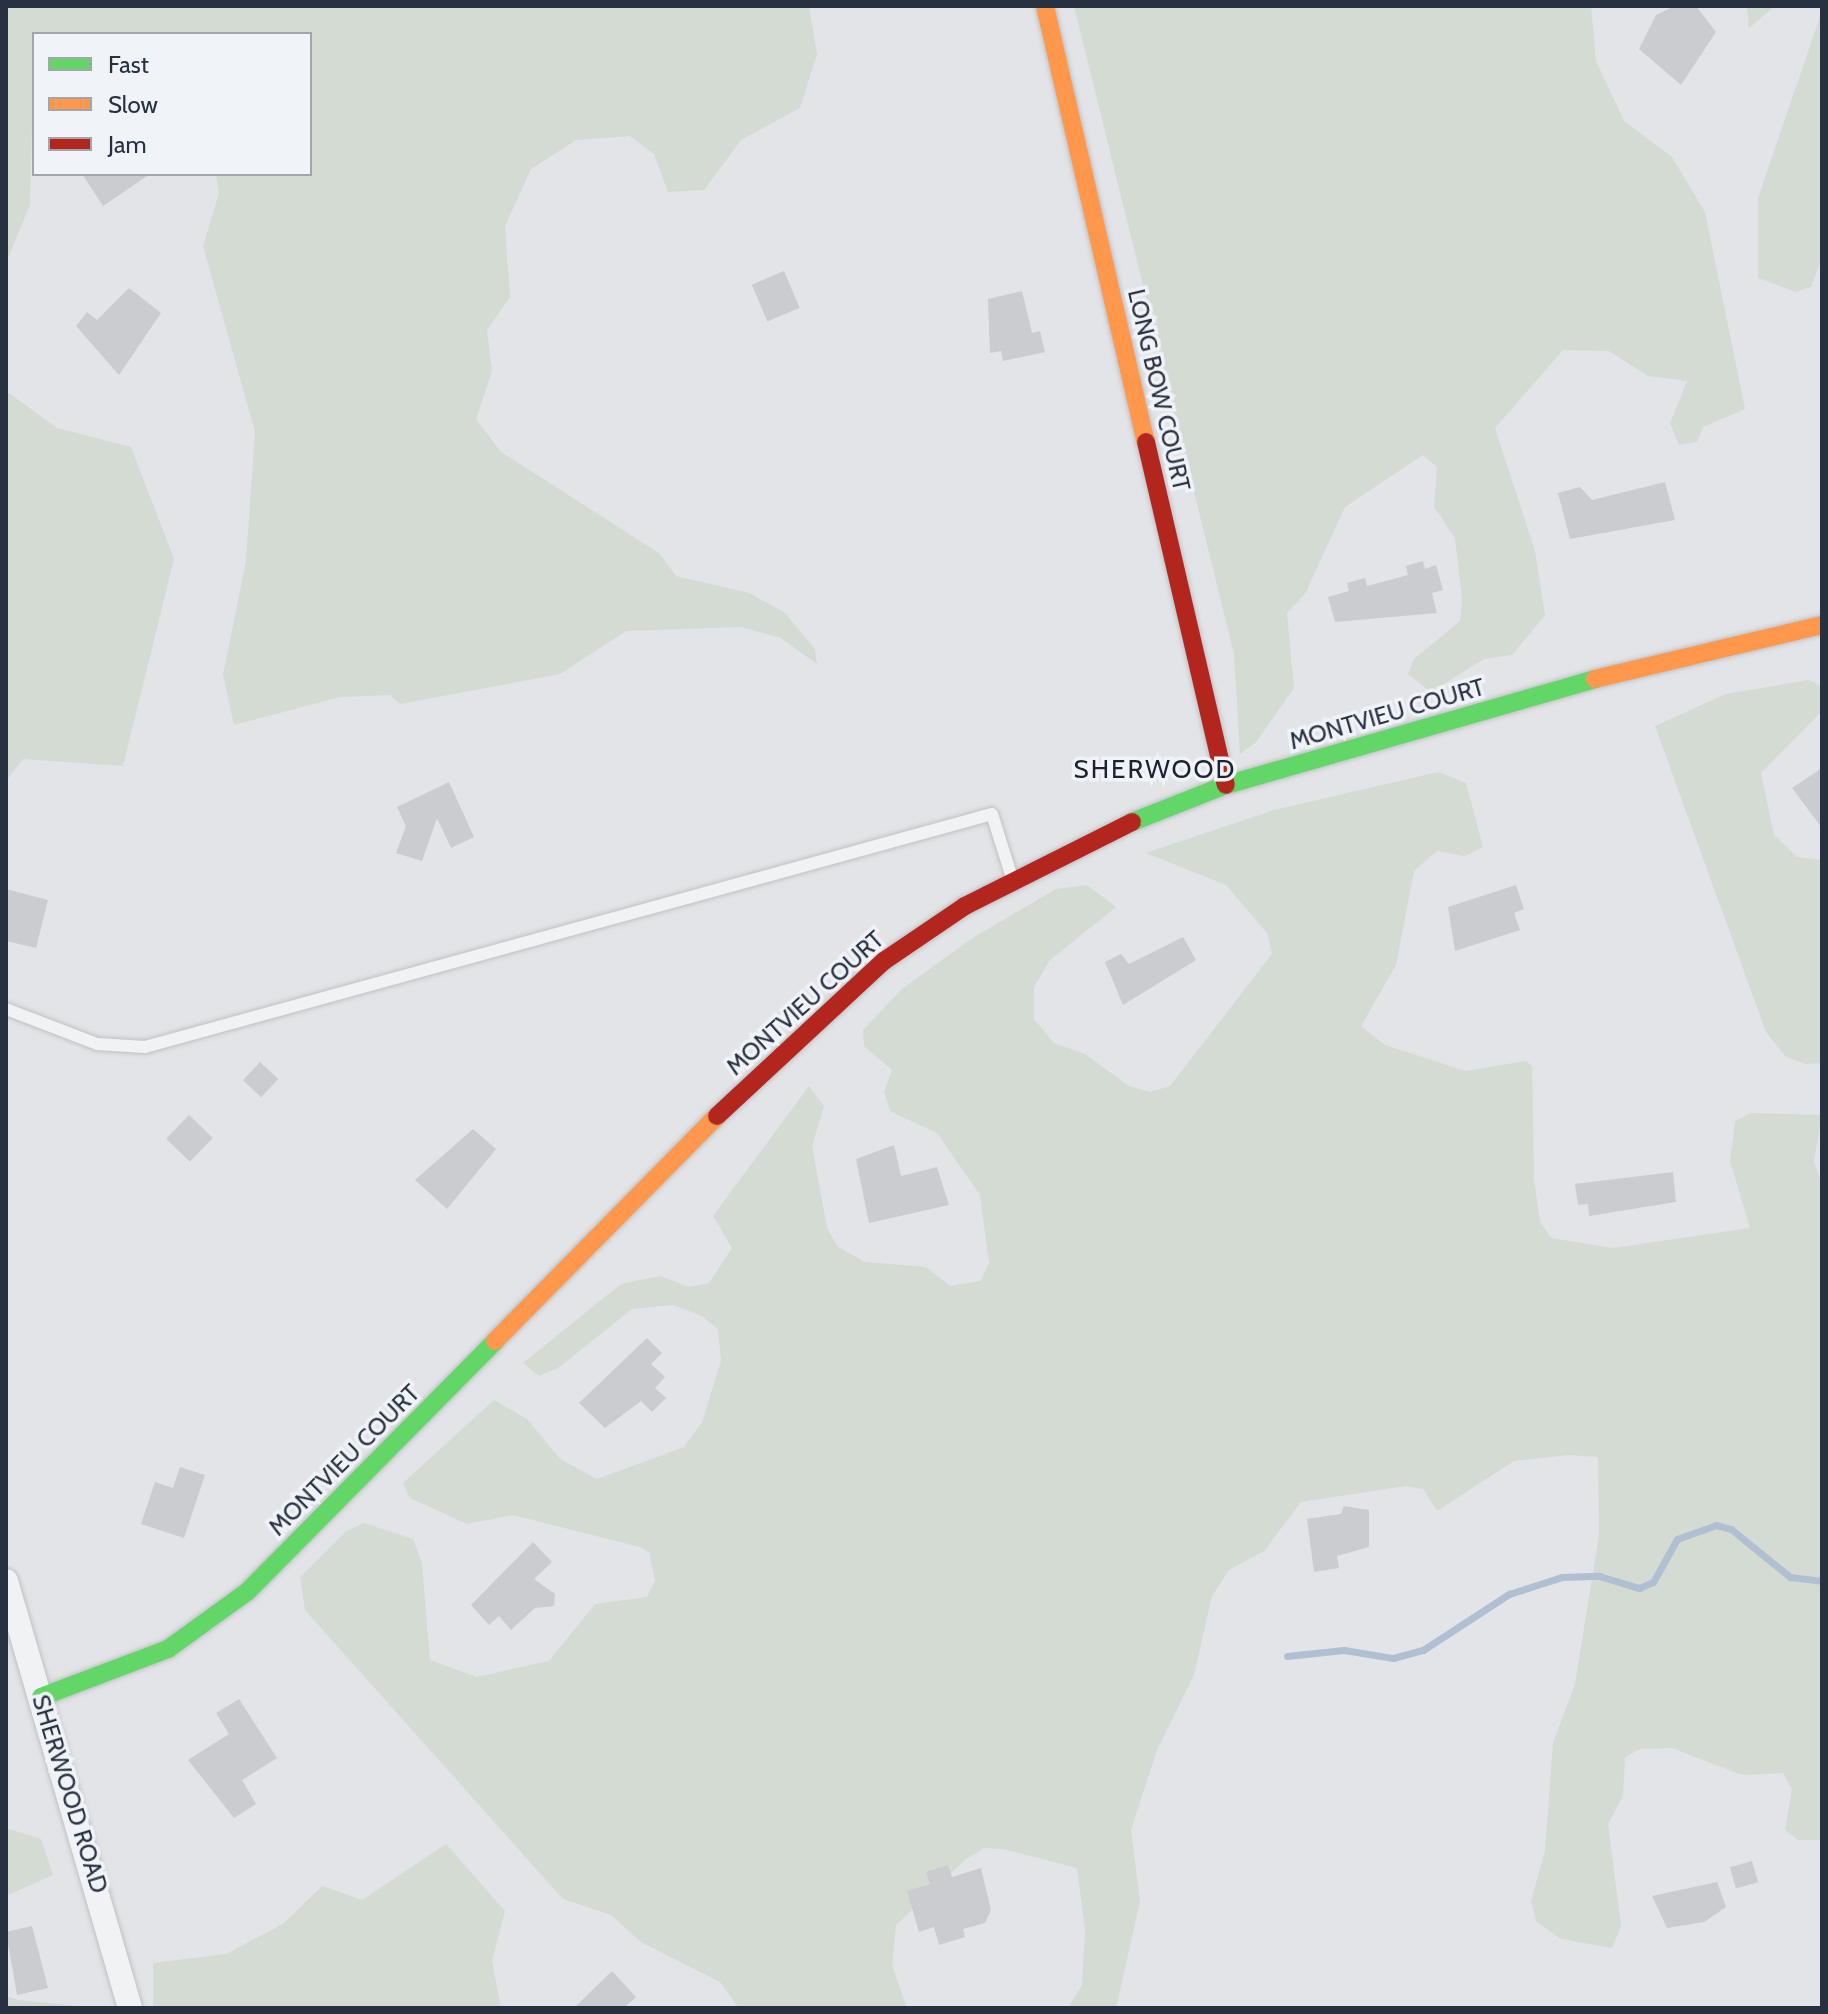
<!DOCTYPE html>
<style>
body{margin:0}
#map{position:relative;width:1828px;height:2014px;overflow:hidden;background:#e2e4e7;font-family:Cabin,sans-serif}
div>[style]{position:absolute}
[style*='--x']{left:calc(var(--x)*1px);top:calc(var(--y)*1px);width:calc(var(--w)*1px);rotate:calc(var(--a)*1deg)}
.green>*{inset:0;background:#d3dbd2}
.stream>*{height:7px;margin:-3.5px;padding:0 3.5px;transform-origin:3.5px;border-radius:3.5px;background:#b0c0d3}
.building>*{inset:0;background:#cacccf;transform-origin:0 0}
.roads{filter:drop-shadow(0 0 2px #c0c2c5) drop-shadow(0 0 2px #c0c2c5)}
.lane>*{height:12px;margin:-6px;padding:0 6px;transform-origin:6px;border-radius:6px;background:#f1f2f4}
.street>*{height:24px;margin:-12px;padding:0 12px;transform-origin:12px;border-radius:12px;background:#f1f2f4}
.fast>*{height:18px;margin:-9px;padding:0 9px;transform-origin:9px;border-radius:9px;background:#63d668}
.slow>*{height:18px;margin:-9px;padding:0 9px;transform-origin:9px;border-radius:9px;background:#ff974d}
.jam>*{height:18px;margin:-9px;padding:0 9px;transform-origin:9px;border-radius:9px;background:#b3261e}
span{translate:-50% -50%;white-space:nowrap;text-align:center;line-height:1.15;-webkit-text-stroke:7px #f0f3f7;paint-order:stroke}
.street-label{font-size:24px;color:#283141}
.neighbourhood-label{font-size:26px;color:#1b2232;letter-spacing:2px}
.frame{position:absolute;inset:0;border:8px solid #283141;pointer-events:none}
.legend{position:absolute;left:32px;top:32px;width:280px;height:144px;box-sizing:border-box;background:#f0f3f7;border:2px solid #a0a5ae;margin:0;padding:10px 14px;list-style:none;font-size:24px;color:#283141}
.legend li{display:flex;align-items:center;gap:16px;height:40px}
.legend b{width:40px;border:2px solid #a0a5ae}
</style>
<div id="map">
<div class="green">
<div style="clip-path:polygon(6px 6px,809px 6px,817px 54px,800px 108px,741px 140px,704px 190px,668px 192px,654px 154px,630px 136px,576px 140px,531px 169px,505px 226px,510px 297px,487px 330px,492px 371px,476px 419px,501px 452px,659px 553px,676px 576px,749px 593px,784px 612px,815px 649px,817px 664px,781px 638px,741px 627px,626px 631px,560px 674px,400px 704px,390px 695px,340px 697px,234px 725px,223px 675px,246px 561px,255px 432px,203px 246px,219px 193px,216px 174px,310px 174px,310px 34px,34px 34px,30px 205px,6px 263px)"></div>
<div style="clip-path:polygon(1074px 6px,1591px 6px,1596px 61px,1624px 121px,1672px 157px,1705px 212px,1745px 409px,1703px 427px,1697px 442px,1679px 445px,1670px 423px,1687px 381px,1648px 376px,1609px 351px,1563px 350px,1495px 428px,1535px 551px,1545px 615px,1512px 655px,1484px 659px,1431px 692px,1408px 674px,1414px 659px,1460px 621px,1462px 600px,1455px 538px,1434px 507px,1437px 467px,1423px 455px,1345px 507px,1305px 594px,1287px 613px,1294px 688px,1256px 742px,1240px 754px,1234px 654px)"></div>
<div style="clip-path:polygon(1747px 6px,1775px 6px,1749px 28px)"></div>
<div style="clip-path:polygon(1822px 11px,1822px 258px,1811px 287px,1796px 292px,1758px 278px,1758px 198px)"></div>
<div style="clip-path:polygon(6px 391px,57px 428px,131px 447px,174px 559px,123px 766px,23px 759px,6px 781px)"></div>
<div style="clip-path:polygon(1809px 680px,1822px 687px,1822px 711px,1761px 773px,1774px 835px,1797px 857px,1822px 860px,1822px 1063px,1806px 1064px,1786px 1057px,1766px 1032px,1655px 726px,1726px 694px)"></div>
<div style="clip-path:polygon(1438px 772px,1466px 783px,1483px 847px,1465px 856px,1437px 851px,1414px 871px,1396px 965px,1361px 1026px,1385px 1045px,1466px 1071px,1526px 1061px,1532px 1066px,1534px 1179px,1540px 1222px,1551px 1238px,1613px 1248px,1750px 1228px,1730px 1161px,1735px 1121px,1751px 1113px,1822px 1115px,1814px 1161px,1822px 1185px,1822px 1840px,1798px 1840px,1785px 1830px,1792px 1789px,1783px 1773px,1742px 1775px,1672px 1748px,1640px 1749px,1625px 1757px,1623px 1796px,1608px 1824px,1621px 1926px,1612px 1948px,1561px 1939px,1536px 1921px,1531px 1901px,1545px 1851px,1553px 1743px,1575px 1684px,1599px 1535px,1598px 1457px,1569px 1455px,1514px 1461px,1437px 1511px,1423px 1489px,1406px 1486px,1301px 1502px,1264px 1551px,1229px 1570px,1212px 1596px,1194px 1675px,1157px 1750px,1131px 1830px,1140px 1902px,1116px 2008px,1068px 2008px,1082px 1985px,1085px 1929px,1077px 1868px,1003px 1849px,984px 1848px,966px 1859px,896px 1925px,892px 1965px,907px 2008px,739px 2008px,720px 1982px,641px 1942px,611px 1915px,563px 1899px,305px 1610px,300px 1577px,345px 1532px,364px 1523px,413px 1539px,422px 1563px,430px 1660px,477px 1677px,549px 1661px,595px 1604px,647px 1597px,655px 1581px,649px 1552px,640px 1547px,513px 1515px,467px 1524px,410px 1498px,403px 1483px,494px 1400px,527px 1419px,560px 1459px,597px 1479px,684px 1447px,702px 1422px,721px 1361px,718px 1329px,702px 1316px,673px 1305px,632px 1309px,558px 1368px,539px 1376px,523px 1363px,621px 1284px,660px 1276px,689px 1287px,709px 1283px,732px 1248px,713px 1216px,809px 1086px,824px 1106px,812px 1146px,827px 1228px,838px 1247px,865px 1262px,926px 1267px,950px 1286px,981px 1281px,989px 1263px,980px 1195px,937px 1133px,890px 1111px,884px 1092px,892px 1070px,864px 1046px,863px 1030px,902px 989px,971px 939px,1056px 889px,1087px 885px,1116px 907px,1050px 960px,1034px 987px,1034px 1019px,1054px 1043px,1085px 1054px,1129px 1086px,1150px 1092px,1170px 1086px,1272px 954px,1267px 933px,1226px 885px,1146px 853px,1274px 810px)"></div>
<div style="clip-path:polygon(6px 1828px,41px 1839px,53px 1875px,6px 1896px)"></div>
<div style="clip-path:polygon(446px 1844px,505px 1911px,492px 1961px,501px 2008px,153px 2008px,153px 1963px,226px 1954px,283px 1924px,322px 1886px,362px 1900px)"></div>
<div style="clip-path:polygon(6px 1996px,18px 2000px,98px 2008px,6px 2008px)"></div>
</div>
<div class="stream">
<div style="--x:1287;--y:1656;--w:57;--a:-6"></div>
<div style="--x:1344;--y:1650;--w:50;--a:9.3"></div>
<div style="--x:1393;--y:1658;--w:31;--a:-15"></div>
<div style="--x:1423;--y:1650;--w:103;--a:-33.1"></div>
<div style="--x:1509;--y:1594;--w:56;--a:-17.8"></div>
<div style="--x:1562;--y:1577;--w:37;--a:-2"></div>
<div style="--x:1599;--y:1576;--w:42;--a:16.7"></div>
<div style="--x:1639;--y:1588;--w:15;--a:-23"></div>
<div style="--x:1653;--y:1582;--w:49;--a:-60.8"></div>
<div style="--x:1677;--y:1539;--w:41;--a:-19.7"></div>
<div style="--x:1716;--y:1525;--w:16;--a:15"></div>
<div style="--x:1731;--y:1529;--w:76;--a:39.1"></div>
<div style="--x:1790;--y:1577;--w:32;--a:7"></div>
</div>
<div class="building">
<div style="clip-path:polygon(1675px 6px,1696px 6px,1716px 32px,1681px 85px,1639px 49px,1656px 15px)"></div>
<div style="clip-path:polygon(82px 174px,150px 174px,103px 206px)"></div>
<div style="left:784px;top:271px;width:40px;height:35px;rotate:67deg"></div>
<div style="clip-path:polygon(129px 288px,161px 313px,119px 375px,76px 326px,87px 312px,97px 320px)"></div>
<div style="clip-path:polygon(1022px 291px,1032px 333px,1040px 331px,1045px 352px,1003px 361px,1001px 351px,990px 353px,988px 299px)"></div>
<div style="clip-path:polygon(1665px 482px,1675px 520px,1570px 539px,1558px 493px,1580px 487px,1592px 500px)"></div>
<div style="clip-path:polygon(1423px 561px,1425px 569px,1436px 565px,1443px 590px,1432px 593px,1437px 613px,1335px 622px,1328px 597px,1349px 591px,1347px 583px,1365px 578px,1367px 586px,1408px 575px,1406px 566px)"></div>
<div style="clip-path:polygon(1822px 768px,1822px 828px,1792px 788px)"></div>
<div style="clip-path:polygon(449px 782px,474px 837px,451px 848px,437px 818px,422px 861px,396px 853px,406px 826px,397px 807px)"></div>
<div style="clip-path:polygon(1516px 885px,1524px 909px,1514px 913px,1520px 930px,1455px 951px,1448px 907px)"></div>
<div style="clip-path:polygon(6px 889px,48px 900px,36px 948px,6px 941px)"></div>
<div style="clip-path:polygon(1183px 937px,1196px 960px,1123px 1005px,1105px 962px,1121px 954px,1129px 964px)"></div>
<div style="left:260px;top:1062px;width:25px;height:25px;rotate:43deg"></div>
<div style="left:189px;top:1115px;width:33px;height:33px;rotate:44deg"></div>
<div style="clip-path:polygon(473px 1129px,496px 1149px,447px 1209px,415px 1180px)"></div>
<div style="clip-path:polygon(894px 1145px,901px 1176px,937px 1167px,949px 1205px,869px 1223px,856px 1159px)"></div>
<div style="clip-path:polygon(1673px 1172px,1676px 1202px,1589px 1216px,1588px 1204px,1578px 1205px,1575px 1184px)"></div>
<div style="clip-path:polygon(647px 1338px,662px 1353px,651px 1364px,665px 1377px,655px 1388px,666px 1398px,652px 1412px,641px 1401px,605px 1428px,579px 1403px)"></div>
<div style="clip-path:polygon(180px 1467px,205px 1475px,184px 1538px,141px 1524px,155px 1482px,173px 1488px)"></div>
<div style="clip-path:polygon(1344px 1506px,1369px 1510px,1369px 1547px,1337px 1556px,1339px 1568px,1314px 1572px,1307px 1519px,1341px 1514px)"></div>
<div style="clip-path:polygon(533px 1542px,552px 1562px,534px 1579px,555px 1594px,554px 1606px,535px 1608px,511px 1630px,499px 1616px,489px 1625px,471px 1605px)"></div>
<div style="clip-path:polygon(239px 1699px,277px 1758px,242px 1780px,256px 1804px,234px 1818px,188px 1760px,229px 1734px,216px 1713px)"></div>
<div style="left:1752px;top:1861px;width:22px;height:23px;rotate:74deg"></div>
<div style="clip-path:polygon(948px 1865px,952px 1877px,981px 1868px,991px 1910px,985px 1923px,963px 1929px,965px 1937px,939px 1945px,934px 1927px,919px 1932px,907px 1891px,930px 1884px,926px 1872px)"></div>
<div style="clip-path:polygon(1717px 1882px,1726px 1907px,1704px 1922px,1667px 1928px,1652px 1896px)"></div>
<div style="clip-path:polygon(32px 1926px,48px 1988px,17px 1995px,6px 1932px)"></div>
<div style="clip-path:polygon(612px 1971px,636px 1997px,624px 2008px,574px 2008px)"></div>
</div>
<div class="roads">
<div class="lane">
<div style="--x:6;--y:1009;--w:97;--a:21"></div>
<div style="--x:97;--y:1044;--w:48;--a:3.6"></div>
<div style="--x:145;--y:1047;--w:878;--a:-15.38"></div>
<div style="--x:992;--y:814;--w:67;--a:72.6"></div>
</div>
<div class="street">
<div style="--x:6;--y:1581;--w:445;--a:73.8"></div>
</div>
<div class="fast">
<div style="--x:1132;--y:822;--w:101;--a:-21.5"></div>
<div style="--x:1226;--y:785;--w:384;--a:-16"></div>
<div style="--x:41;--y:1697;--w:136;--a:-20.7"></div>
<div style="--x:168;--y:1649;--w:99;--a:-35.9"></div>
<div style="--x:248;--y:1591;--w:351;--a:-45.3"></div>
</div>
<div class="slow">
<div style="--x:1045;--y:6;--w:448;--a:77"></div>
<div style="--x:1595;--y:679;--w:233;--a:-13.4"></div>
<div style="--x:495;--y:1341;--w:316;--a:-45.4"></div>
</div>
<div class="jam">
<div style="--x:1146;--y:442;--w:352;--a:76.9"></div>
<div style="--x:717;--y:1116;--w:228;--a:-42.9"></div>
<div style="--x:884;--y:961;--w:98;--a:-34.2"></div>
<div style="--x:965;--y:906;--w:187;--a:-26.7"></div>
</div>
</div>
<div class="street-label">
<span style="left:1159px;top:390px;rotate:77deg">LONG BOW COURT</span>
<span style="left:1387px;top:714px;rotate:-16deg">MONTVIEU COURT</span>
<span style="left:805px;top:1003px;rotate:-42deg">MONTVIEU COURT</span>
<span style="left:344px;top:1460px;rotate:-45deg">MONTVIEU COURT</span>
<span style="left:70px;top:1794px;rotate:73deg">SHERWOOD ROAD</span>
</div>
<div class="neighbourhood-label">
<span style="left:1155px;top:770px">SHERWOOD</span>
</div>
<div class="frame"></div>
<ul class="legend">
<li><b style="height:10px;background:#63d668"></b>Fast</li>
<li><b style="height:10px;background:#ff974d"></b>Slow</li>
<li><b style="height:10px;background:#b3261e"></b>Jam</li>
</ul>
</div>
